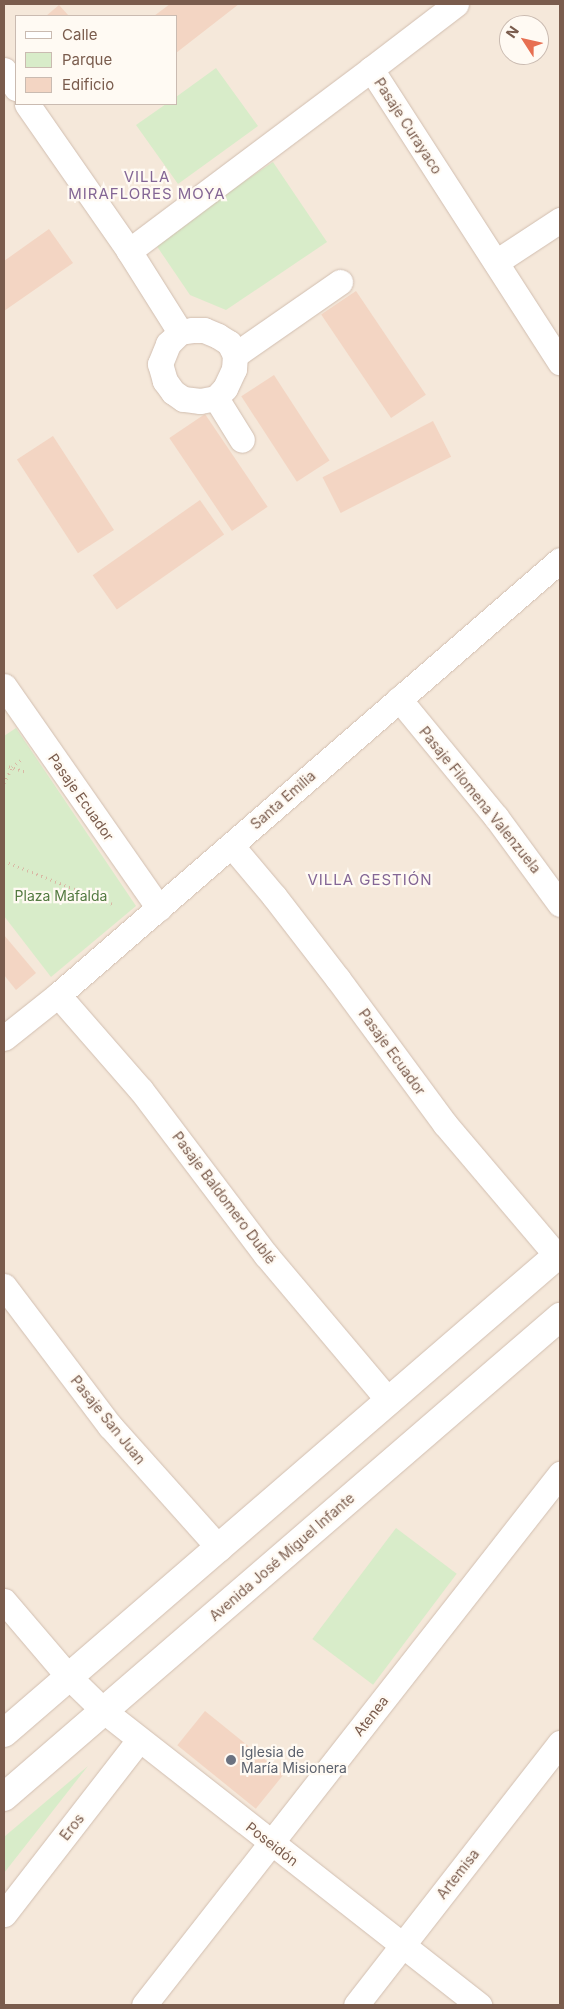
<!DOCTYPE html>
<meta charset="utf-8">
<style>
body{margin:0}
#map{position:relative;width:564px;height:2009px;overflow:hidden;background:#fdf6ec;font-family:Inter,sans-serif}
div>[style]{position:absolute}
[style*='--x']{left:calc(var(--x)*1px);top:calc(var(--y)*1px);width:calc(var(--w)*1px);rotate:calc(var(--a)*1deg)}
.residential>*{inset:0;background:#f5e8da}
.green>*{inset:0;background:#d8ecc9;transform-origin:0 0}
.building>*{inset:0;background:#f3d5c3;transform-origin:0 0}
.path>*{height:3px;margin-top:-1.5px;transform-origin:0;background:repeating-linear-gradient(90deg,#d9b8a5 0 1px,transparent 0 5px)}
.roads{filter:drop-shadow(0 0 1px #d1beb0) drop-shadow(0 0 1px #d1beb0)}
.street>*{height:25px;margin:-12.5px;padding:0 12.5px;transform-origin:12.5px;border-radius:12.5px;background:#fff}
.secondary>*{height:28px;margin:-14px;padding:0 14px;transform-origin:14px;border-radius:14px;background:#fff}
.dots>*{width:14px;height:14px;translate:-50% -50%;box-sizing:border-box;border:2px solid #fffaf3;border-radius:50%}
span{translate:-50% -50%;white-space:nowrap;text-align:center;line-height:1.15;-webkit-text-stroke:4.5px #fffaf3;paint-order:stroke}
.street-label{font-size:14px;color:#7a5c4d}
.park-label{font-size:14px;color:#537a41}
.worship-label{font-size:14px;color:#5b616d}
.left{translate:0 -50%;text-align:left}
.neighbourhood-label{font-size:15px;color:#846695;letter-spacing:1px}
.frame{position:absolute;inset:0;border:5px solid #7a5c4d;pointer-events:none}
.legend{position:absolute;left:15px;top:15px;width:162px;height:90px;box-sizing:border-box;background:#fffaf3;border:1px solid #cabbb1;margin:0;padding:6px 9px;list-style:none;font-size:15px;color:#7a5c4d}
.legend li{display:flex;align-items:center;gap:10px;height:25px}
.legend b{width:25px;border:1px solid #cabbb1}
.north{position:absolute;left:499px;top:15px;width:50px;height:50px;box-sizing:border-box;background:#fffaf3;border:1px solid #cabbb1;border-radius:50%;rotate:305deg;font-size:14px;font-weight:700;line-height:20px;text-align:center;color:#7a5c4d}
.north::after{content:'';display:block;margin:auto;width:18px;height:22px;background:#e76f51;clip-path:polygon(50% 0,100% 100%,50% 72%,0 100%)}
</style>
<div id="map">
<div class="residential">
<div style="clip-path:polygon(evenodd,4px 4px,560px 4px,560px 2005px,4px 2005px,4px 4px,16px 16px,176px 16px,176px 104px,16px 104px,16px 16px,4px 4px,509px 25px,539px 25px,539px 55px,509px 55px,509px 25px)"></div>
</div>
<div class="green">
<div style="clip-path:polygon(216px 68px,258px 126px,178px 184px,136px 125px,166px 104px,176px 104px,176px 97px)"></div>
<div style="clip-path:polygon(273px 162px,327px 242px,226px 310px,190px 295px,154px 242px)"></div>
<div style="clip-path:polygon(16px 728px,136px 906px,51px 977px,4px 916px,4px 736px)"></div>
<div style="left:396px;top:1528px;width:76px;height:139px;rotate:37deg"></div>
<div style="clip-path:polygon(88px 1766px,4px 1873px,4px 1837px)"></div>
</div>
<div class="building">
<div style="clip-path:polygon(170px 4px,239px 4px,176px 53px,176px 16px,154px 16px)"></div>
<div style="clip-path:polygon(59px 5px,69px 16px,46px 16px)"></div>
<div style="clip-path:polygon(49px 229px,73px 263px,4px 311px,4px 261px)"></div>
<div style="left:356px;top:291px;width:125px;height:42px;rotate:56deg"></div>
<div style="left:274px;top:375px;width:102px;height:39px;rotate:57deg"></div>
<div style="left:205px;top:414px;width:112px;height:43px;rotate:56deg"></div>
<div style="left:433px;top:421px;width:40px;height:124px;rotate:63deg"></div>
<div style="left:53px;top:436px;width:112px;height:43px;rotate:57deg"></div>
<div style="left:200px;top:500px;width:42px;height:131px;rotate:55deg"></div>
<div style="clip-path:polygon(4px 935px,36px 973px,16px 990px,4px 975px)"></div>
<div style="left:205px;top:1711px;width:101px;height:44px;rotate:39deg"></div>
</div>
<div class="path">
<div style="--x:4;--y:765;--w:24;--a:17"></div>
<div style="--x:4;--y:783;--w:18;--a:-63"></div>
<div style="--x:12;--y:767;--w:11;--a:-38"></div>
<div style="--x:4;--y:861;--w:119;--a:21.6"></div>
</div>
<div class="roads">
<div class="street">
<div style="--x:371;--y:69;--w:107;--a:-37.4"></div>
<div style="--x:4;--y:70;--w:22;--a:56"></div>
<div style="--x:27;--y:104;--w:179;--a:55.2"></div>
<div style="--x:129;--y:251;--w:96;--a:57.8"></div>
<div style="--x:129;--y:251;--w:303;--a:-36.9"></div>
<div style="--x:371;--y:69;--w:349;--a:57.2"></div>
<div style="--x:496;--y:262;--w:77;--a:-33.3"></div>
<div style="--x:192;--y:330;--w:12;--a:0"></div>
<div style="--x:204;--y:330;--w:15;--a:23"></div>
<div style="--x:218;--y:336;--w:13;--a:32"></div>
<div style="--x:229;--y:343;--w:13;--a:63"></div>
<div style="--x:235;--y:355;--w:14;--a:94"></div>
<div style="--x:234;--y:369;--w:21;--a:115"></div>
<div style="--x:225;--y:388;--w:13;--a:132"></div>
<div style="--x:216;--y:398;--w:16;--a:169"></div>
<div style="--x:200;--y:401;--w:17;--a:-173"></div>
<div style="--x:183;--y:399;--w:12;--a:-145"></div>
<div style="--x:173;--y:392;--w:14;--a:-126"></div>
<div style="--x:165;--y:381;--w:18;--a:-106"></div>
<div style="--x:160;--y:364;--w:22;--a:-68"></div>
<div style="--x:168;--y:344;--w:17;--a:-45"></div>
<div style="--x:180;--y:332;--w:12;--a:-9"></div>
<div style="--x:235;--y:355;--w:128;--a:-34.8"></div>
<div style="--x:216;--y:398;--w:49;--a:58.2"></div>
<div style="--x:4;--y:686;--w:271;--a:55.1"></div>
<div style="--x:399;--y:699;--w:153;--a:50.6"></div>
<div style="--x:496;--y:817;--w:108;--a:53.7"></div>
<div style="--x:231;--y:845;--w:67;--a:49.9"></div>
<div style="--x:274;--y:896;--w:105;--a:52.4"></div>
<div style="--x:338;--y:979;--w:180;--a:53.6"></div>
<div style="--x:445;--y:1124;--w:173;--a:49.7"></div>
<div style="--x:58;--y:995;--w:126;--a:48.9"></div>
<div style="--x:141;--y:1090;--w:207;--a:52.9"></div>
<div style="--x:266;--y:1255;--w:191;--a:49.9"></div>
<div style="--x:4;--y:1038;--w:69;--a:-38.5"></div>
<div style="--x:58;--y:995;--w:664;--a:-40.91"></div>
<div style="--x:4;--y:1286;--w:176;--a:52.9"></div>
<div style="--x:110;--y:1426;--w:164;--a:48.2"></div>
<div style="--x:4;--y:1601;--w:100;--a:49.5"></div>
<div style="--x:69;--y:1677;--w:49;--a:44.2"></div>
<div style="--x:104;--y:1711;--w:477;--a:38.1"></div>
<div style="--x:4;--y:1914;--w:220;--a:-52.2"></div>
<div style="--x:144;--y:2005;--w:675;--a:-51.92"></div>
<div style="--x:356;--y:2005;--w:332;--a:-52.1"></div>
</div>
<div class="secondary">
<div style="--x:4;--y:1733;--w:735;--a:-40.8"></div>
<div style="--x:4;--y:1797;--w:735;--a:-40.8"></div>
</div>
</div>
<div class="dots">
<div style="left:231px;top:1760px;background:#6b7280"></div>
</div>
<div class="street-label">
<span style="left:408px;top:126px;rotate:57deg">Pasaje Curayaco</span>
<span style="left:81px;top:797px;rotate:55deg">Pasaje Ecuador</span>
<span style="left:283px;top:800px;rotate:-41deg">Santa Emilia</span>
<span style="left:480px;top:800px;rotate:51deg">Pasaje Filomena Valenzuela</span>
<span style="left:392px;top:1052px;rotate:54deg">Pasaje Ecuador</span>
<span style="left:224px;top:1198px;rotate:53deg">Pasaje Baldomero Dublé</span>
<span style="left:108px;top:1420px;rotate:51deg">Pasaje San Juan</span>
<span style="left:282px;top:1557px;rotate:-41deg">Avenida José Miguel Infante</span>
<span style="left:371px;top:1716px;rotate:-52deg">Atenea</span>
<span style="left:72px;top:1827px;rotate:-52deg">Eros</span>
<span style="left:272px;top:1844px;rotate:38deg">Poseidón</span>
<span style="left:458px;top:1874px;rotate:-52deg">Artemisa</span>
</div>
<div class="park-label">
<span style="left:61px;top:896px">Plaza Mafalda</span>
</div>
<div class="worship-label">
<span class="left" style="left:241px;top:1760px">Iglesia de<br>María Misionera</span>
</div>
<div class="neighbourhood-label">
<span style="left:147px;top:185px">VILLA<br>MIRAFLORES MOYA</span>
<span style="left:370px;top:880px">VILLA GESTIÓN</span>
</div>
<div class="frame"></div>
<ul class="legend">
<li><b style="height:6px;background:#fff"></b>Calle</li>
<li><b style="height:14px;background:#d8ecc9"></b>Parque</li>
<li><b style="height:14px;background:#f3d5c3"></b>Edificio</li>
</ul>
<div class="north">N</div>
</div>
